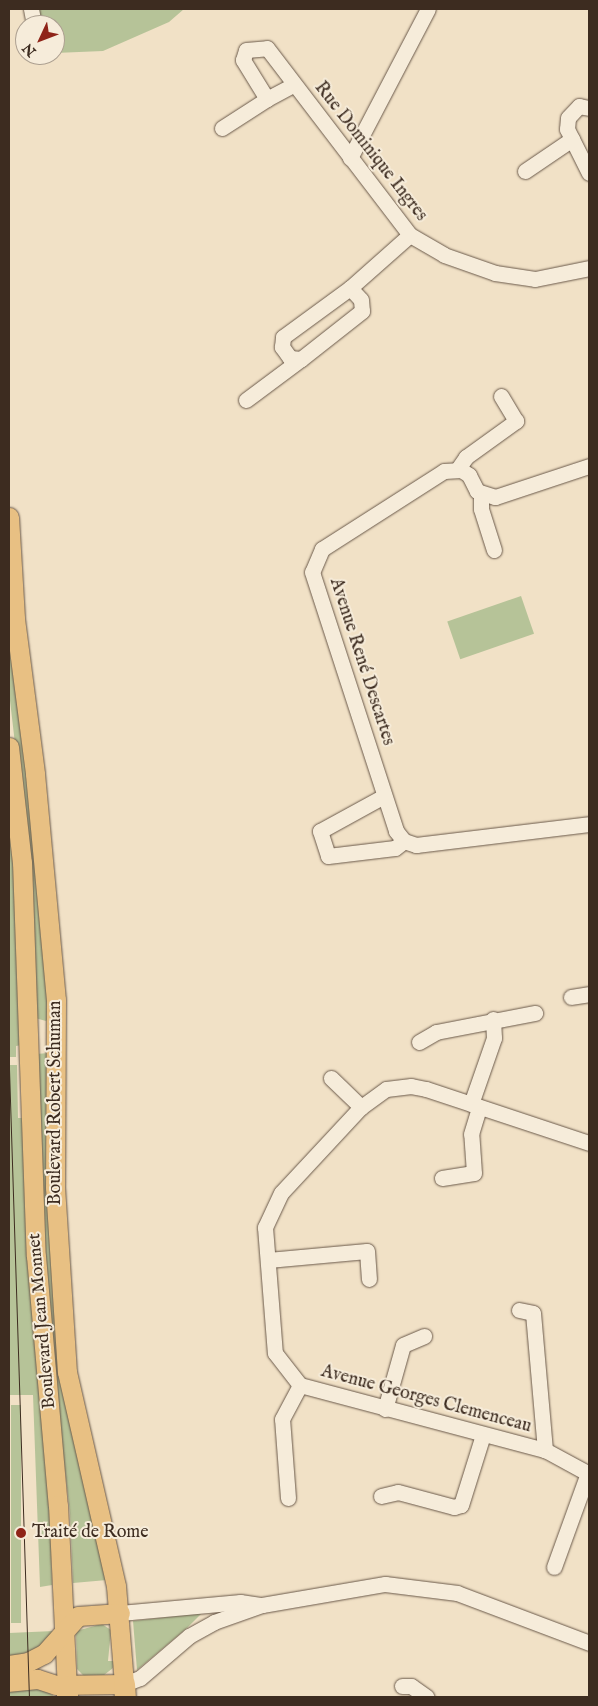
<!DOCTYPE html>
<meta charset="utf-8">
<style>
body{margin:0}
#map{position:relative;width:598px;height:1706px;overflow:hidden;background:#f1e1c6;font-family:"IM FELL English",serif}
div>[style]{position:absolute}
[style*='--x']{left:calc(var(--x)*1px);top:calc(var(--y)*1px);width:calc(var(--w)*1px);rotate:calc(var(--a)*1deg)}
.green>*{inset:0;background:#b6c398;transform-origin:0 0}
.roads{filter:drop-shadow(0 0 1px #6a594a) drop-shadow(0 0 1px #6a594a)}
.minor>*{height:15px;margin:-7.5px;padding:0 7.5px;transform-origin:7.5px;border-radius:7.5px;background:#f6ecda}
.major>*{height:19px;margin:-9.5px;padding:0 9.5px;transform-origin:9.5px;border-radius:9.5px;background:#e8c083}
.highway>*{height:21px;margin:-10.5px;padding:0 10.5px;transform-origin:10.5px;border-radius:10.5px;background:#e8c083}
.tram>*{height:1px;margin:-0.5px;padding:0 0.5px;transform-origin:0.5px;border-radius:0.5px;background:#3d2c20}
.dots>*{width:14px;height:14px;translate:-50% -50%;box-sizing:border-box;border:2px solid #f6ecda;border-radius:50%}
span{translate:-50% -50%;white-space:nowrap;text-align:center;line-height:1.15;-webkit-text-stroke:4px #f6ecda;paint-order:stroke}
.street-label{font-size:18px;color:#3d2c20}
.poi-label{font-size:18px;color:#3d2c20}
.left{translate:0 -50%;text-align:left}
.frame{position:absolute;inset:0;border:10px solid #3d2c20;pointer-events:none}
.north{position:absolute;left:15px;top:15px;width:50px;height:50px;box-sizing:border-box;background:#f6ecda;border:1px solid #ac9f90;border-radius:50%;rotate:227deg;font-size:14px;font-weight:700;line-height:20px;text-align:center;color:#3d2c20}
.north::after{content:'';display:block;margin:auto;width:18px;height:22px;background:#8f2418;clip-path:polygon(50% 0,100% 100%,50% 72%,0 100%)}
</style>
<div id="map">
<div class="green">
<div style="clip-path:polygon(34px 9px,184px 9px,169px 22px,103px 51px,55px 53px,55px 25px,37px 25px)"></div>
<div style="left:521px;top:596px;width:40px;height:78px;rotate:71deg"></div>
<div style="clip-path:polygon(9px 622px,37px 863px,49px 1018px,46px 1021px,35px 1018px,29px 864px,9px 692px)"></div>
<div style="clip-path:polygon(9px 804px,16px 868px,22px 1045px,16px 1046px,16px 1057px,9px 1057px)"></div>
<div style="clip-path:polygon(49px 1053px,48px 1189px,107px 1580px,73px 1583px,70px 1513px,47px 1317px,36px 1054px)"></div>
<div style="clip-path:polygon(9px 1065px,17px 1065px,18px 1118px,24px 1118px,50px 1499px,52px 1585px,40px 1587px,33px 1395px,9px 1395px)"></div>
<div style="left:11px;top:1405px;width:10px;height:218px"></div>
<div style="clip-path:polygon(202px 1613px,187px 1628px,137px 1670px,133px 1621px)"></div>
<div style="clip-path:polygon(102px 1624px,111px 1630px,108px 1661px,113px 1661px,113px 1668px,104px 1675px,84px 1676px,77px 1669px,76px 1631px)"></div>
<div style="clip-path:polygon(54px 1631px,39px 1649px,9px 1658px,9px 1633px)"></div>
<div style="clip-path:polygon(41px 1687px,55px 1697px,9px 1697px,9px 1690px)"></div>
</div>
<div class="roads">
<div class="minor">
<div style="--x:31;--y:9;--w:16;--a:79"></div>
<div style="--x:293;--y:85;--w:30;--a:152"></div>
<div style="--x:267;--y:99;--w:46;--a:-121.6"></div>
<div style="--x:243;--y:60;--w:10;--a:-73"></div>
<div style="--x:246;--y:50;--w:21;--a:-5"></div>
<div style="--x:267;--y:48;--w:235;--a:52.6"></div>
<div style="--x:410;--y:235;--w:39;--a:30"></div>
<div style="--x:444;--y:255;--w:54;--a:19.4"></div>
<div style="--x:495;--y:273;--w:40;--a:8.5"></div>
<div style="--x:535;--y:279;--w:55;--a:-11.5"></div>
<div style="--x:589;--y:108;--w:10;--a:-169"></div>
<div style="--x:579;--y:106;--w:16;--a:133"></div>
<div style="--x:568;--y:118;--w:11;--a:95"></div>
<div style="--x:567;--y:129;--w:49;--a:63.4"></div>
<div style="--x:222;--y:128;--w:54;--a:-32.8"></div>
<div style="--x:350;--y:158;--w:168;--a:-62.4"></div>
<div style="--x:525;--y:171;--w:57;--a:-34.2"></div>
<div style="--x:350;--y:288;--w:16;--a:47"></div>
<div style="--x:361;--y:300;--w:11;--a:85"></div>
<div style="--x:362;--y:311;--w:78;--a:141.8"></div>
<div style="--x:301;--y:359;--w:11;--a:-175"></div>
<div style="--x:290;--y:358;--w:14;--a:-126"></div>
<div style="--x:282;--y:347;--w:10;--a:-84"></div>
<div style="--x:283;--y:337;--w:83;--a:-36.2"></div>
<div style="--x:350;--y:288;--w:80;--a:-41.5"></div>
<div style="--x:246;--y:400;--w:69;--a:-36.7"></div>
<div style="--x:589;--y:466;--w:99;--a:161.7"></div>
<div style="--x:495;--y:497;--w:19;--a:-162"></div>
<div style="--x:477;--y:491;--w:18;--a:-117"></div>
<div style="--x:469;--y:475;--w:9;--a:-148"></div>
<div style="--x:461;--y:470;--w:17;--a:177"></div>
<div style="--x:444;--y:471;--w:145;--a:147.4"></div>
<div style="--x:322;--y:549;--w:25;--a:113"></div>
<div style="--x:312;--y:572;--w:272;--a:72"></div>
<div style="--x:396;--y:831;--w:13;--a:51"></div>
<div style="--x:404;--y:841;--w:13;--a:18"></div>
<div style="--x:416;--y:845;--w:174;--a:-6.9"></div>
<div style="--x:457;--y:470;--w:16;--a:-55"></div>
<div style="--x:466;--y:457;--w:62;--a:-35.8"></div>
<div style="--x:516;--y:421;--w:29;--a:-121"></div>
<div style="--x:481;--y:495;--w:14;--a:90"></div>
<div style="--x:481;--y:509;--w:43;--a:72.4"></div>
<div style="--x:384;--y:796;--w:73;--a:151.3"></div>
<div style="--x:320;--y:831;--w:26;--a:72"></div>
<div style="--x:328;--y:856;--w:67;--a:-6.8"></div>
<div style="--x:395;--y:848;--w:11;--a:-38"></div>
<div style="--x:571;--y:997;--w:18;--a:-9"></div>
<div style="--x:419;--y:1042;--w:20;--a:-30"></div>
<div style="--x:436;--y:1032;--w:101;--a:-10.9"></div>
<div style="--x:331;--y:1078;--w:42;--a:44"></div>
<div style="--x:471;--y:1104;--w:70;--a:-70.8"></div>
<div style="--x:494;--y:1038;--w:19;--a:-93"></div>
<div style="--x:589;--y:1143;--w:172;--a:-161.7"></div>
<div style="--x:426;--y:1089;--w:15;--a:-169"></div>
<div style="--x:411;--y:1086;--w:25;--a:173"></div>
<div style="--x:386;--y:1089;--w:31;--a:144"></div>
<div style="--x:361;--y:1107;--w:117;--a:132.9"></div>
<div style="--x:281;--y:1193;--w:38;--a:115"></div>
<div style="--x:265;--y:1227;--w:126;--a:85.5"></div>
<div style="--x:275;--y:1353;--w:41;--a:52"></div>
<div style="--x:300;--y:1385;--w:253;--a:14.9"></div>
<div style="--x:545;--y:1450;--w:50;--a:28.6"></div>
<div style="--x:442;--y:1178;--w:32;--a:-9"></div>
<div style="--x:474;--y:1173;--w:39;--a:-94"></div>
<div style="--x:471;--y:1134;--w:28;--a:-73"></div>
<div style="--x:268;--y:1260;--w:99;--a:-5.2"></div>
<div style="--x:367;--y:1251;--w:28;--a:86"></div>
<div style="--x:519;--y:1310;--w:14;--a:12"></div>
<div style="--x:533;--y:1313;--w:138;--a:85"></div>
<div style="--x:385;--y:1409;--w:66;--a:-74.3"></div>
<div style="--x:403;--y:1345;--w:23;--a:-23"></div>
<div style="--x:381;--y:1496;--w:17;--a:-13"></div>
<div style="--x:398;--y:1492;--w:58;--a:15"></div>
<div style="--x:454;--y:1507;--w:7;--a:-16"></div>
<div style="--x:461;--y:1505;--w:73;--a:-72.6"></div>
<div style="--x:288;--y:1498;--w:79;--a:-94.3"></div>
<div style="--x:282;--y:1419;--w:38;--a:-62"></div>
<div style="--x:554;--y:1567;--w:100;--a:-70.1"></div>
<div style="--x:120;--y:1613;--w:121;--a:-5.2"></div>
<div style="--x:240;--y:1602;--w:22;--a:8"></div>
<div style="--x:124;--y:1684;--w:17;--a:-21"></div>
<div style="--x:140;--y:1678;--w:65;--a:-40.6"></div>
<div style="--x:189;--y:1636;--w:29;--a:-29"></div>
<div style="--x:214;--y:1622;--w:51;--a:-19.5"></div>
<div style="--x:262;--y:1605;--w:125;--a:-9.7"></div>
<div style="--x:385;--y:1584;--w:73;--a:7.1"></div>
<div style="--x:457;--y:1593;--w:141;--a:20.7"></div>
<div style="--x:402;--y:1686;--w:9;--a:0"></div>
<div style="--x:411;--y:1686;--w:19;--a:35"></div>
</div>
<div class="major">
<div style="--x:9;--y:517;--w:102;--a:86.6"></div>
<div style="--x:15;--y:619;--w:156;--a:82.6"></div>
<div style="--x:35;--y:774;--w:227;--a:84.7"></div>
<div style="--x:56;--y:1000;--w:187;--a:90.3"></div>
<div style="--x:55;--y:1187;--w:185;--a:86.3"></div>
<div style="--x:67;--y:1372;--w:220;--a:77.1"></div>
<div style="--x:116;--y:1586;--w:98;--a:85.3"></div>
<div style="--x:124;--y:1684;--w:68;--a:179.2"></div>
<div style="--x:56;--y:1685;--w:20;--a:-162"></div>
<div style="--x:37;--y:1679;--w:28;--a:174"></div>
<div style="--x:9;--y:747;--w:116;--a:83.6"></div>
<div style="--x:22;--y:862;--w:394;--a:88"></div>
<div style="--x:36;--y:1256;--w:250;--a:85"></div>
<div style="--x:58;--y:1505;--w:181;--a:87.2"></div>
<div style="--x:9;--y:1665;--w:19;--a:-9"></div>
<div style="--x:28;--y:1662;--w:18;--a:-27"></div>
<div style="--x:44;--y:1654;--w:51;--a:-48.2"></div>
<div style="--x:78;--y:1616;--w:42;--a:-4.1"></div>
</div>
<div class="highway">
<div style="--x:124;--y:1684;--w:13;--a:86"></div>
<div style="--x:67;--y:1686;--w:11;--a:90"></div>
</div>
</div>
<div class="tram">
<div style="--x:9;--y:1069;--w:628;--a:88.18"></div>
</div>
<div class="dots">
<div style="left:21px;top:1533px;background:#8f2418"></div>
</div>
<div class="street-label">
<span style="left:370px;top:152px;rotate:52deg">Rue Dominique Ingres</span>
<span style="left:361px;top:662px;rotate:72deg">Avenue René Descartes</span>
<span style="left:56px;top:1103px;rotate:-90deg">Boulevard Robert Schuman</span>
<span style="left:43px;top:1321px;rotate:-95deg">Boulevard Jean Monnet</span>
<span style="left:426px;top:1400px;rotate:15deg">Avenue Georges Clemenceau</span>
</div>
<div class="poi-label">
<span class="left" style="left:32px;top:1533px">Traité de Rome</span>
</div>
<div class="frame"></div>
<div class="north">N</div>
</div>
